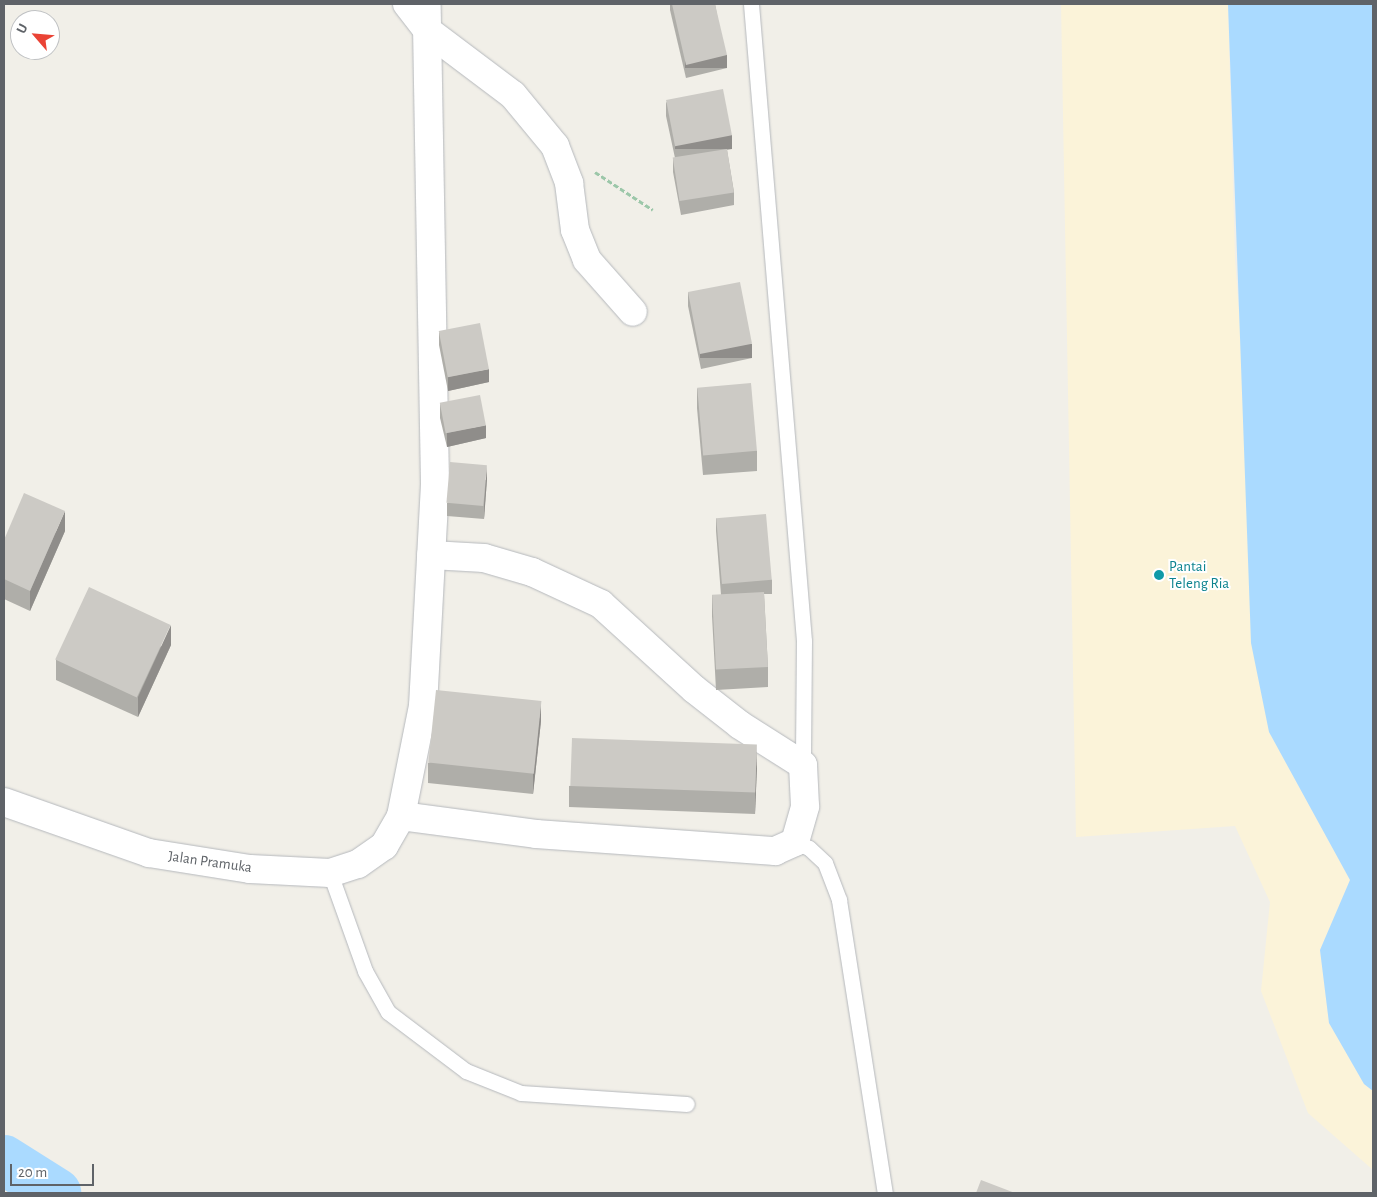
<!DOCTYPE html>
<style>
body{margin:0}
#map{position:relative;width:1377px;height:1197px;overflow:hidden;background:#f1efe8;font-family:"Alegreya Sans",sans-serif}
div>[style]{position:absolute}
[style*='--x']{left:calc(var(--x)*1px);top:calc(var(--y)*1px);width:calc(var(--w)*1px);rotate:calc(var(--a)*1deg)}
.sand>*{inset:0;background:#fbf3d9}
.water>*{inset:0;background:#aadaff}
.river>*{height:50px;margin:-25px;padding:0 25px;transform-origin:25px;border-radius:25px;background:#aadaff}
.path>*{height:3px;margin-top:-1.5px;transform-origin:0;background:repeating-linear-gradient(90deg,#9cc7a9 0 5px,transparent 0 7.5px)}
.roads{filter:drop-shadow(0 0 1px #b5b8bc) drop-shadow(0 0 1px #b5b8bc)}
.service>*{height:15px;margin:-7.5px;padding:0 7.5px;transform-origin:7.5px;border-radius:7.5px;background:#fff}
.minor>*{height:28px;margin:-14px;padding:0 14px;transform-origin:14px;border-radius:14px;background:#fff}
.wall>*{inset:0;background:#afaea9}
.shaded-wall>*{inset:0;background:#8f8d8a;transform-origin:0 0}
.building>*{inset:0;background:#cccac5;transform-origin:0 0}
.dots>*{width:14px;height:14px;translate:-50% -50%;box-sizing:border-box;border:2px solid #fff;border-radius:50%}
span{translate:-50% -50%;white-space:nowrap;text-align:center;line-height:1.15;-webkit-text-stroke:4px #fff;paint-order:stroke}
.culture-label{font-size:15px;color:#0d838f}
.left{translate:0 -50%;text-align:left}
.street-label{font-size:15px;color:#5f6368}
.frame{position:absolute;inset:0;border:5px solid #5f6368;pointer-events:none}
.north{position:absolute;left:10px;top:10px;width:50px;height:50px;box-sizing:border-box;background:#fff;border:1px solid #bfc1c3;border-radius:50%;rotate:297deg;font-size:14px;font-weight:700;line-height:20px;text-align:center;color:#5f6368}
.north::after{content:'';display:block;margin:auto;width:18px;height:22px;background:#ea4335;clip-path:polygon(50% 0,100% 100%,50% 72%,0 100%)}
.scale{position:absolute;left:10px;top:1164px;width:84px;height:22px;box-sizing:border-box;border:2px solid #5f6368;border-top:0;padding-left:6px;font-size:15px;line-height:18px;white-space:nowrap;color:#5f6368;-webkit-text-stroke:4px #fff;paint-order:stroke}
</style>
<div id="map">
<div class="sand">
<div style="clip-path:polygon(1061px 4px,1228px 4px,1235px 258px,1269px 732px,1350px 880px,1320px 950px,1329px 1023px,1364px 1084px,1373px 1091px,1373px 1170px,1308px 1113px,1261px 991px,1270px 902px,1235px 826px,1076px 837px)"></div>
</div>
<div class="water">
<div style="clip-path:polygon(1228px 4px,1373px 4px,1373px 1091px,1364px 1084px,1329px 1023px,1320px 950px,1350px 880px,1269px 732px,1251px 643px)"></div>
</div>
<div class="river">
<div style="--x:4;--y:1160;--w:62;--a:32.4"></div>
</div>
<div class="path">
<div style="--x:595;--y:172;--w:69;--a:33.2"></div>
</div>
<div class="roads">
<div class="service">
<div style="--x:751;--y:4;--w:639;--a:85.24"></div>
<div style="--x:804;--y:641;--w:124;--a:90.5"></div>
<div style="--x:795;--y:842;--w:15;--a:23"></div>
<div style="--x:809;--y:848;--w:22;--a:43"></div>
<div style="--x:825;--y:863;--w:40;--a:69"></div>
<div style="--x:839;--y:900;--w:297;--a:81.1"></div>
<div style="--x:330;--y:873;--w:104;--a:70.3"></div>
<div style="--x:365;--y:971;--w:47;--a:60.7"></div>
<div style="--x:388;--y:1012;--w:98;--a:37.1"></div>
<div style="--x:466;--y:1071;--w:59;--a:21.8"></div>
<div style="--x:521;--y:1093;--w:166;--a:3.8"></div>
</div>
<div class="minor">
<div style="--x:407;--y:4;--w:34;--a:52"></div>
<div style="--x:428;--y:31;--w:106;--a:37"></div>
<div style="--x:513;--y:95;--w:66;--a:50.5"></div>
<div style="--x:555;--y:146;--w:40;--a:69"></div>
<div style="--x:569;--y:183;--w:47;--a:82.7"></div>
<div style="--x:575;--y:230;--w:32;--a:68"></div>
<div style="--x:587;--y:260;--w:69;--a:48.5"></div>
<div style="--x:4;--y:802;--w:154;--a:19.4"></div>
<div style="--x:149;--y:853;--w:102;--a:9"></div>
<div style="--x:250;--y:869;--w:80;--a:2.9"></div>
<div style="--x:330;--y:873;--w:29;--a:-18"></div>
<div style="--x:358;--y:864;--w:32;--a:-35"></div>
<div style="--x:384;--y:846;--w:34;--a:-60"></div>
<div style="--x:401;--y:816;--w:112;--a:-78.7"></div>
<div style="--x:423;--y:706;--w:222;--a:-86.9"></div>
<div style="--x:435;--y:484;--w:480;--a:-91"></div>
<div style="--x:401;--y:816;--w:136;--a:7.6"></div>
<div style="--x:536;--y:834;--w:240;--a:4.1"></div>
<div style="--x:775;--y:851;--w:22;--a:-24"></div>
<div style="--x:795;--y:842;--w:37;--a:-74"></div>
<div style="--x:805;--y:806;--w:41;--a:-92.8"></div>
<div style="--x:803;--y:765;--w:75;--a:-147.6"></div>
<div style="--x:740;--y:725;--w:58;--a:-142"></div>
<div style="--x:694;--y:689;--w:126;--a:-137.6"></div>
<div style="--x:601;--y:604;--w:76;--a:-155.1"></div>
<div style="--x:532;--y:572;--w:50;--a:-163.7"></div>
<div style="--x:484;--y:558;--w:53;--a:-176.8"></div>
</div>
</div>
<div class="wall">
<div style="clip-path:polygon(670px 4px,715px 4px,727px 68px,686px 78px,670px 10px)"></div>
<div style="clip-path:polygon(666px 102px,732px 149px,727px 150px,734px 192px,734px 205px,681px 215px,673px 172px,673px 158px,675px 158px,666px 116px)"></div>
<div style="clip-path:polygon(688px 292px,752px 358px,701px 369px,688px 306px)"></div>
<div style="clip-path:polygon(439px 332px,489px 382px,448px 391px,439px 345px)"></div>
<div style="clip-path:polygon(697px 388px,757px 451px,757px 471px,703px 475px,697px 408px)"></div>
<div style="clip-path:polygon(440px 404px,486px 438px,447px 447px,440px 418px)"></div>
<div style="clip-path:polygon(487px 479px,484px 519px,447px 516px,447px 503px)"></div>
<div style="clip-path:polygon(716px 518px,772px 580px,772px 594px,764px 594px,768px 667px,768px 687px,716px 690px,712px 616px,712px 595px,721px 595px,716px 531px)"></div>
<div style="clip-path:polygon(65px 531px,30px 611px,4px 599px,4px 540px)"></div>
<div style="clip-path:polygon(171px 645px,138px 717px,56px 680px,56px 660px)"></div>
<div style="clip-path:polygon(541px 721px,533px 794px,428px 783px,428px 763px)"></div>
<div style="clip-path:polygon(757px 766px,755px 814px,569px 807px,569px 786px)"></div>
</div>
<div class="shaded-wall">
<div style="left:727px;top:55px;width:13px;height:42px;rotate:90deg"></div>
<div style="left:732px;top:135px;width:14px;height:57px;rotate:90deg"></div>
<div style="left:752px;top:344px;width:14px;height:52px;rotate:90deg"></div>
<div style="clip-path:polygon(489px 369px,489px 382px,448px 391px,448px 377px)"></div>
<div style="clip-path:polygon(486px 425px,486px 438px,447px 447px,447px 433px)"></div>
<div style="clip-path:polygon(487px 465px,487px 479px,484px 519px,484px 505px)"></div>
<div style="clip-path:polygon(65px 511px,65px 531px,30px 611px,30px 591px)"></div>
<div style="clip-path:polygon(171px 625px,171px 645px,138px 717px,138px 697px)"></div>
<div style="clip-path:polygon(541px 701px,541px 721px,533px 794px,533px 774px)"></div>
<div style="clip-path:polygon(757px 745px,757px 766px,755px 814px,755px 794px)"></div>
</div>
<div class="building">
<div style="clip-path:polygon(672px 4px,715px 4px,727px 55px,686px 65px)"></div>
<div style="left:723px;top:89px;width:47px;height:58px;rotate:79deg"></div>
<div style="left:727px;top:149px;width:44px;height:55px;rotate:81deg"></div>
<div style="left:740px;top:282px;width:63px;height:53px;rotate:79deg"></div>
<div style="left:480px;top:323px;width:47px;height:42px;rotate:79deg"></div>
<div style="left:751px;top:383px;width:68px;height:54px;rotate:85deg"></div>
<div style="left:480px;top:395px;width:31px;height:41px;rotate:79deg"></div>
<div style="left:450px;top:462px;width:37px;height:41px;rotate:5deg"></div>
<div style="clip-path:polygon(24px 493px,65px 511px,30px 591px,4px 579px,4px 540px)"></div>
<div style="left:766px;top:514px;width:66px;height:50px;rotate:85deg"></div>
<div style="left:89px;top:587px;width:90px;height:80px;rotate:25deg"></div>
<div style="left:764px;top:592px;width:75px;height:52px;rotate:87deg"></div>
<div style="left:436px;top:690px;width:106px;height:73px;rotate:6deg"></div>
<div style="left:572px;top:738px;width:185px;height:48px;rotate:2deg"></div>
<div style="clip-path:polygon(981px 1180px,1015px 1193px,976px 1193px)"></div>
</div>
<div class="dots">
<div style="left:1159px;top:575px;background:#0f9aa8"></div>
</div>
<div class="culture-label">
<span class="left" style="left:1169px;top:575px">Pantai<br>Teleng Ria</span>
</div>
<div class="street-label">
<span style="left:210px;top:862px;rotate:8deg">Jalan Pramuka</span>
</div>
<div class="frame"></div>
<div class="north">U</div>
<div class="scale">20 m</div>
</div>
